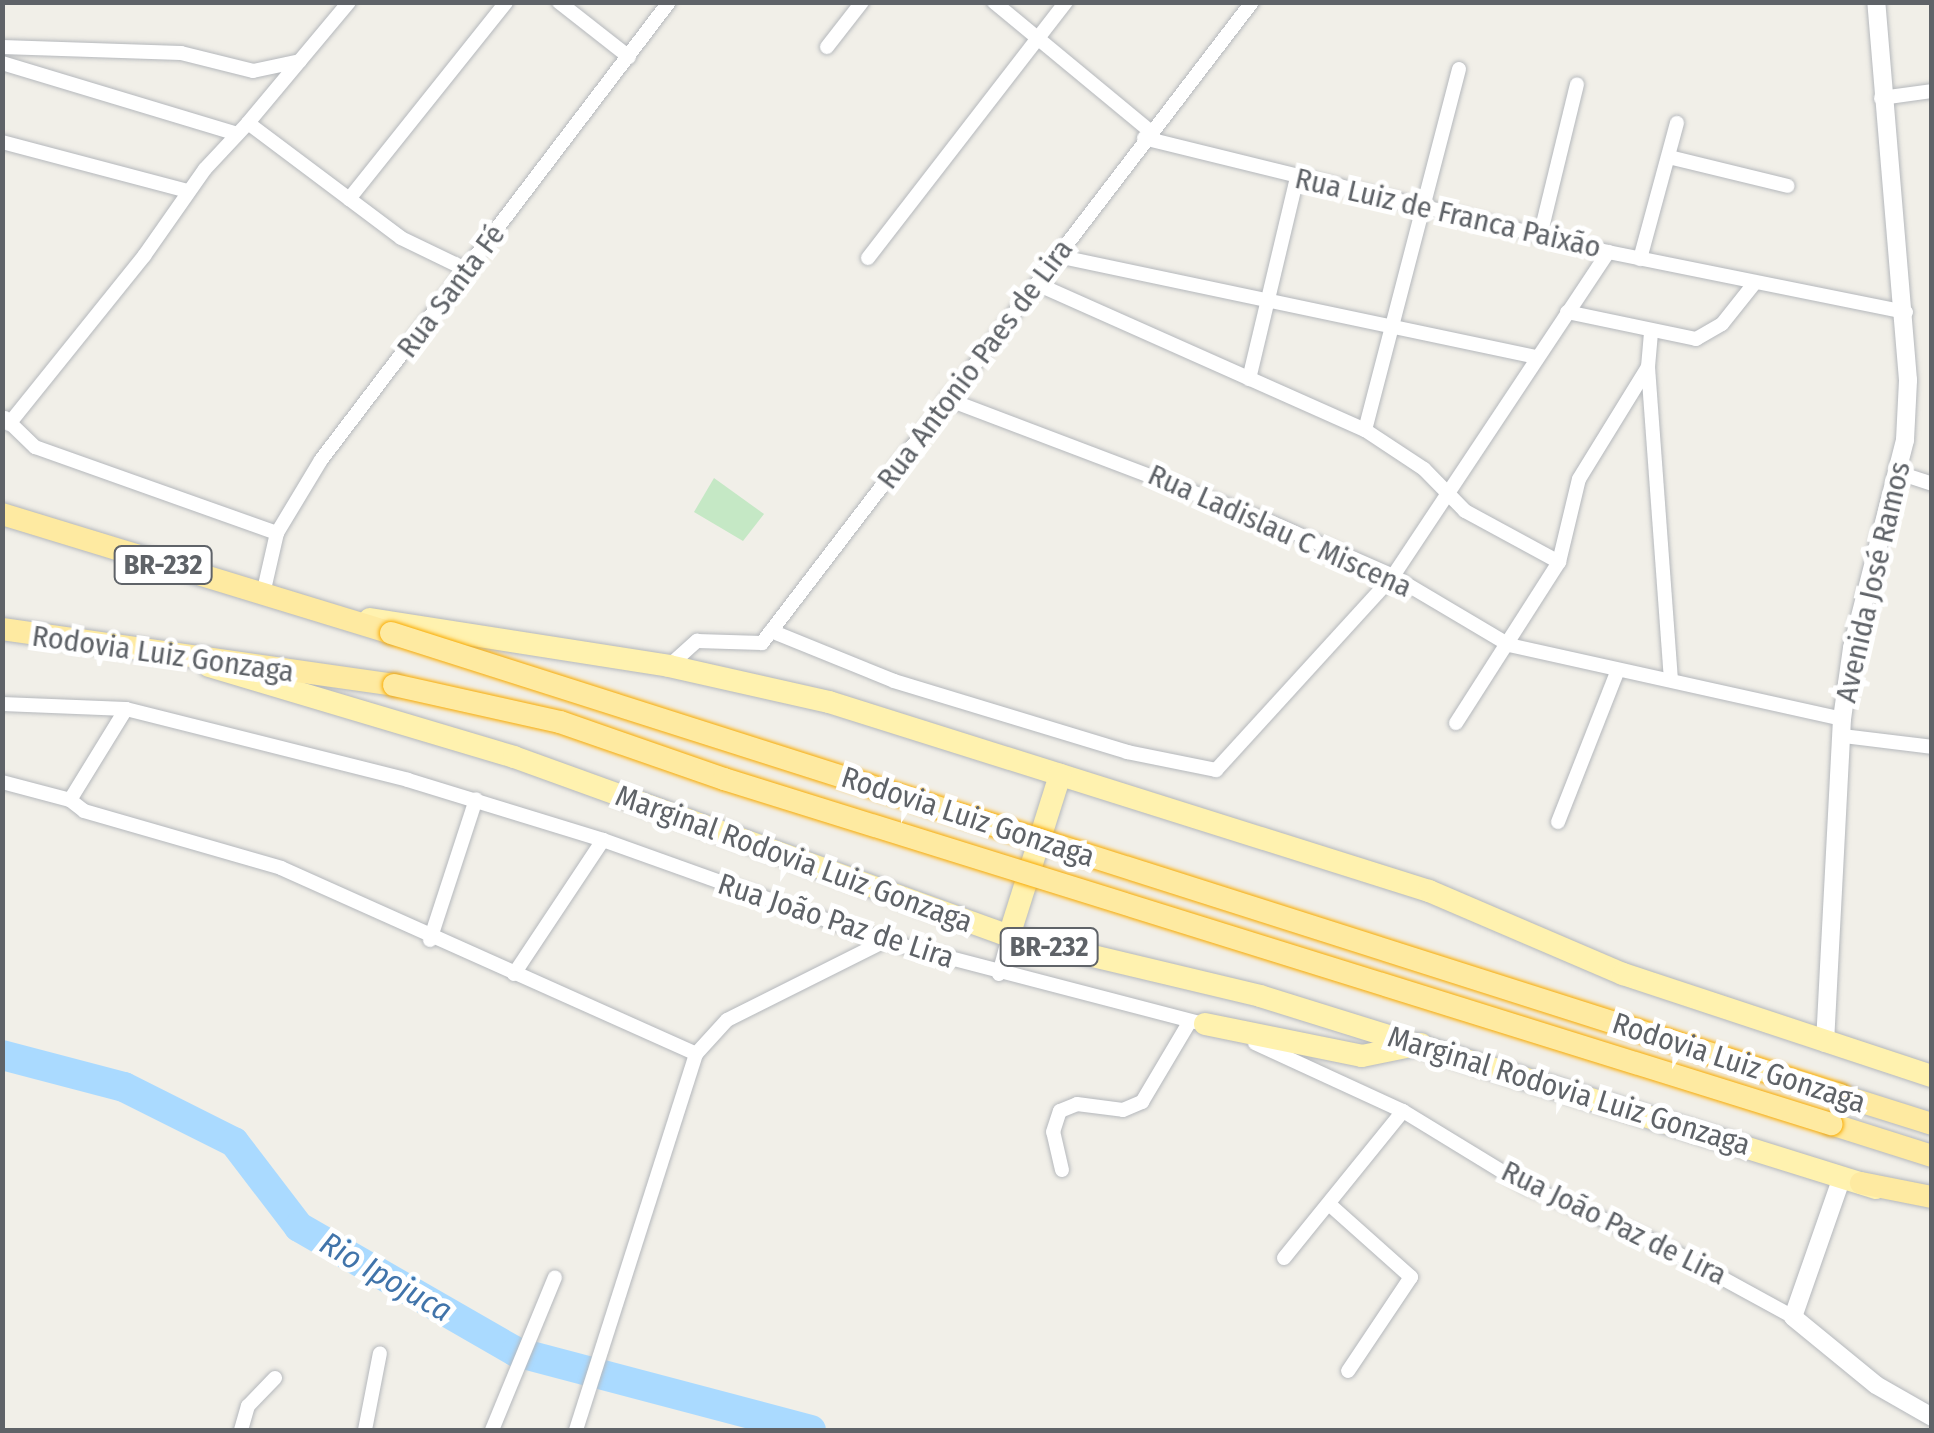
<!DOCTYPE html>
<meta charset="utf-8">
<style>
body{margin:0}
#map{position:relative;width:1934px;height:1433px;overflow:hidden;background:#f1efe8;font-family:"Fira Sans Condensed",sans-serif}
div>[style]{position:absolute}
[style*='--x']{left:calc(var(--x)*1px);top:calc(var(--y)*1px);width:calc(var(--w)*1px);rotate:calc(var(--a)*1deg)}
.green>*{inset:0;background:#c5e8c5}
.river>*{height:30px;margin:-15px;padding:0 15px;transform-origin:15px;border-radius:15px;background:#aadaff}
.roads{filter:drop-shadow(0 0 2px #b5b8bc) drop-shadow(0 0 2px #b5b8bc)}
.minor>*{height:14px;margin:-7px;padding:0 7px;transform-origin:7px;border-radius:7px;background:#fff}
.tertiary>*{height:18px;margin:-9px;padding:0 9px;transform-origin:9px;border-radius:9px;background:#fff}
.primary>*{height:22px;margin:-11px;padding:0 11px;transform-origin:11px;border-radius:11px;background:#fff2af}
.trunk>*{height:22px;margin:-11px;padding:0 11px;transform-origin:11px;border-radius:11px;background:#feeaa1}
.bridges{filter:drop-shadow(0 0 2px #f9ab00) drop-shadow(0 0 2px #f9ab00)}
.trunk-bridge>*{height:22px;margin:-11px;padding:0 11px;transform-origin:11px;border-radius:11px;background:#feeaa1}
span{translate:-50% -50%;white-space:nowrap;text-align:center;line-height:1.15;-webkit-text-stroke:10px #fff;paint-order:stroke}
.shield-label span{padding:2px 8px;background:#fff;border:2px solid;border-radius:8px;-webkit-text-stroke-width:0}
.shield-label{font-size:28px;color:#5f6368;font-weight:700}
.street-label{font-size:30px;color:#5f6368}
.water-label{font-size:32px;color:#4174aa;font-style:italic}
.frame{position:absolute;inset:0;border:5px solid #5f6368;pointer-events:none}
</style>
<div id="map">
<div class="green">
<div style="clip-path:polygon(714px 478px,764px 514px,743px 541px,694px 512px)"></div>
</div>
<div class="river">
<div style="--x:2;--y:1055;--w:126;--a:14.7"></div>
<div style="--x:124;--y:1087;--w:123;--a:26.6"></div>
<div style="--x:234;--y:1142;--w:107;--a:52.6"></div>
<div style="--x:299;--y:1227;--w:250;--a:29.9"></div>
<div style="--x:516;--y:1352;--w:305;--a:14.8"></div>
</div>
<div class="roads">
<div class="minor">
<div style="--x:349;--y:2;--w:158;--a:129.9"></div>
<div style="--x:248;--y:123;--w:191;--a:36.9"></div>
<div style="--x:401;--y:238;--w:71;--a:25.8"></div>
<div style="--x:559;--y:2;--w:89;--a:38.2"></div>
<div style="--x:994;--y:2;--w:201;--a:39.6"></div>
<div style="--x:2;--y:47;--w:179;--a:1.9"></div>
<div style="--x:181;--y:53;--w:74;--a:14"></div>
<div style="--x:253;--y:71;--w:48;--a:-12"></div>
<div style="--x:827;--y:47;--w:57;--a:-52.1"></div>
<div style="--x:2;--y:63;--w:245;--a:16.8"></div>
<div style="--x:1881;--y:98;--w:51;--a:-7.8"></div>
<div style="--x:1144;--y:138;--w:478;--a:13.8"></div>
<div style="--x:1608;--y:252;--w:304;--a:11.4"></div>
<div style="--x:2;--y:142;--w:192;--a:14.8"></div>
<div style="--x:1669;--y:157;--w:122;--a:13.7"></div>
<div style="--x:349;--y:199;--w:252;--a:-51.4"></div>
<div style="--x:1540;--y:236;--w:156;--a:-76.3"></div>
<div style="--x:1057;--y:256;--w:491;--a:11.9"></div>
<div style="--x:868;--y:258;--w:324;--a:-52.3"></div>
<div style="--x:1640;--y:259;--w:141;--a:-74.8"></div>
<div style="--x:1037;--y:284;--w:359;--a:24"></div>
<div style="--x:1365;--y:430;--w:71;--a:33.5"></div>
<div style="--x:1424;--y:469;--w:59;--a:45.7"></div>
<div style="--x:1465;--y:511;--w:107;--a:28.5"></div>
<div style="--x:1567;--y:312;--w:132;--a:11.8"></div>
<div style="--x:1696;--y:339;--w:30;--a:-30"></div>
<div style="--x:1722;--y:324;--w:50;--a:-51.5"></div>
<div style="--x:1648;--y:367;--w:313;--a:85.8"></div>
<div style="--x:1249;--y:379;--w:208;--a:-76.6"></div>
<div style="--x:947;--y:399;--w:336;--a:20.8"></div>
<div style="--x:1261;--y:518;--w:144;--a:23.7"></div>
<div style="--x:1393;--y:576;--w:135;--a:30.7"></div>
<div style="--x:1509;--y:645;--w:341;--a:12.5"></div>
<div style="--x:5;--y:418;--w:42;--a:44"></div>
<div style="--x:35;--y:447;--w:257;--a:19.6"></div>
<div style="--x:9;--y:424;--w:216;--a:-51.2"></div>
<div style="--x:144;--y:256;--w:106;--a:-55"></div>
<div style="--x:205;--y:169;--w:63;--a:-46.9"></div>
<div style="--x:1365;--y:430;--w:373;--a:-75.4"></div>
<div style="--x:1899;--y:473;--w:35;--a:18"></div>
<div style="--x:263;--y:594;--w:63;--a:-77.1"></div>
<div style="--x:277;--y:533;--w:85;--a:-58.9"></div>
<div style="--x:321;--y:460;--w:575;--a:-52.77"></div>
<div style="--x:771;--y:631;--w:133;--a:22.1"></div>
<div style="--x:894;--y:681;--w:244;--a:16.9"></div>
<div style="--x:1127;--y:752;--w:91;--a:11.4"></div>
<div style="--x:1216;--y:770;--w:263;--a:-47.6"></div>
<div style="--x:1393;--y:576;--w:389;--a:-56.4"></div>
<div style="--x:669;--y:666;--w:38;--a:-42"></div>
<div style="--x:697;--y:641;--w:65;--a:1.8"></div>
<div style="--x:762;--y:643;--w:807;--a:-52.6"></div>
<div style="--x:2;--y:704;--w:124;--a:2.3"></div>
<div style="--x:126;--y:709;--w:291;--a:14.1"></div>
<div style="--x:408;--y:780;--w:204;--a:17.1"></div>
<div style="--x:603;--y:840;--w:300;--a:19.7"></div>
<div style="--x:885;--y:941;--w:338;--a:14.6"></div>
<div style="--x:126;--y:709;--w:107;--a:121.6"></div>
<div style="--x:70;--y:800;--w:18;--a:38"></div>
<div style="--x:84;--y:811;--w:205;--a:16.1"></div>
<div style="--x:281;--y:868;--w:455;--a:24.1"></div>
<div style="--x:1456;--y:723;--w:191;--a:-57.4"></div>
<div style="--x:1559;--y:562;--w:85;--a:-76.5"></div>
<div style="--x:1579;--y:479;--w:132;--a:-58.4"></div>
<div style="--x:1648;--y:367;--w:33;--a:-85"></div>
<div style="--x:1843;--y:736;--w:90;--a:7"></div>
<div style="--x:2;--y:782;--w:70;--a:14.8"></div>
<div style="--x:1558;--y:822;--w:163;--a:-68.5"></div>
<div style="--x:430;--y:940;--w:148;--a:-71.9"></div>
<div style="--x:514;--y:974;--w:161;--a:-56.4"></div>
<div style="--x:999;--y:974;--w:39;--a:-75"></div>
<div style="--x:1255;--y:1043;--w:163;--a:24.7"></div>
<div style="--x:1403;--y:1111;--w:144;--a:31.4"></div>
<div style="--x:1526;--y:1186;--w:144;--a:23.4"></div>
<div style="--x:1658;--y:1243;--w:154;--a:28.7"></div>
<div style="--x:1062;--y:1170;--w:39;--a:-103"></div>
<div style="--x:1053;--y:1132;--w:22;--a:-72"></div>
<div style="--x:1060;--y:1111;--w:18;--a:-22"></div>
<div style="--x:1077;--y:1104;--w:46;--a:7.4"></div>
<div style="--x:1123;--y:1110;--w:21;--a:-23"></div>
<div style="--x:1142;--y:1102;--w:94;--a:-59.3"></div>
<div style="--x:1329;--y:1204;--w:110;--a:41.7"></div>
<div style="--x:1411;--y:1277;--w:113;--a:123.8"></div>
<div style="--x:1284;--y:1258;--w:189;--a:-51"></div>
<div style="--x:241;--y:1430;--w:25;--a:-74"></div>
<div style="--x:248;--y:1406;--w:39;--a:-46"></div>
<div style="--x:365;--y:1430;--w:78;--a:-79"></div>
<div style="--x:492;--y:1430;--w:165;--a:-67.6"></div>
<div style="--x:576;--y:1430;--w:395;--a:-72.3"></div>
<div style="--x:696;--y:1054;--w:46;--a:-47.6"></div>
<div style="--x:727;--y:1020;--w:177;--a:-26.6"></div>
</div>
<div class="tertiary">
<div style="--x:1825;--y:1043;--w:324;--a:-87"></div>
<div style="--x:1842;--y:719;--w:72;--a:-82"></div>
<div style="--x:1852;--y:648;--w:215;--a:-75.7"></div>
<div style="--x:1905;--y:440;--w:60;--a:-87.1"></div>
<div style="--x:1908;--y:380;--w:379;--a:-94.8"></div>
<div style="--x:1842;--y:1177;--w:148;--a:109.3"></div>
<div style="--x:1793;--y:1317;--w:107;--a:39.3"></div>
<div style="--x:1876;--y:1385;--w:64;--a:29.7"></div>
</div>
<div class="primary">
<div style="--x:370;--y:619;--w:303;--a:8.9"></div>
<div style="--x:669;--y:666;--w:164;--a:12.7"></div>
<div style="--x:829;--y:702;--w:629;--a:17.48"></div>
<div style="--x:1429;--y:891;--w:211;--a:23.2"></div>
<div style="--x:1623;--y:974;--w:325;--a:18.3"></div>
<div style="--x:209;--y:666;--w:318;--a:16.6"></div>
<div style="--x:514;--y:757;--w:526;--a:19.88"></div>
<div style="--x:1009;--y:936;--w:258;--a:13.4"></div>
<div style="--x:1260;--y:996;--w:645;--a:17.31"></div>
<div style="--x:1009;--y:936;--w:169;--a:-72.4"></div>
<div style="--x:1205;--y:1024;--w:160;--a:11.5"></div>
<div style="--x:1362;--y:1056;--w:60;--a:-11.5"></div>
</div>
<div class="trunk">
<div style="--x:2;--y:514;--w:407;--a:17"></div>
<div style="--x:2;--y:629;--w:396;--a:8.1"></div>
<div style="--x:1840;--y:1095;--w:96;--a:17.5"></div>
<div style="--x:1831;--y:1124;--w:106;--a:17.6"></div>
<div style="--x:1861;--y:1183;--w:72;--a:11.2"></div>
</div>
</div>
<div class="bridges">
<div class="trunk-bridge">
<div style="--x:391;--y:633;--w:1521;--a:17.68"></div>
<div style="--x:394;--y:685;--w:170;--a:12.6"></div>
<div style="--x:560;--y:722;--w:174;--a:19.2"></div>
<div style="--x:724;--y:779;--w:1160;--a:17.31"></div>
</div>
</div>
<div class="shield-label">
<span style="left:163px;top:565px">BR-232</span>
<span style="left:1049px;top:947px">BR-232</span>
</div>
<div class="street-label">
<span style="left:1448px;top:213px;rotate:13deg">Rua Luiz de Franca Paixão</span>
<span style="left:451px;top:291px;rotate:-53deg">Rua Santa Fé</span>
<span style="left:975px;top:364px;rotate:-53deg">Rua Antonio Paes de Lira</span>
<span style="left:1280px;top:531px;rotate:24deg">Rua Ladislau C Miscena</span>
<span style="left:1873px;top:582px;rotate:-77deg">Avenida José Ramos</span>
<span style="left:163px;top:654px;rotate:8deg">Rodovia Luiz Gonzaga</span>
<span style="left:968px;top:817px;rotate:18deg">Rodovia Luiz Gonzaga</span>
<span style="left:794px;top:859px;rotate:20deg">Marginal Rodovia Luiz Gonzaga</span>
<span style="left:836px;top:921px;rotate:18deg">Rua João Paz de Lira</span>
<span style="left:1739px;top:1063px;rotate:18deg">Rodovia Luiz Gonzaga</span>
<span style="left:1569px;top:1091px;rotate:17deg">Marginal Rodovia Luiz Gonzaga</span>
<span style="left:1614px;top:1223px;rotate:26deg">Rua João Paz de Lira</span>
</div>
<div class="water-label">
<span style="left:386px;top:1277px;rotate:30deg">Rio Ipojuca</span>
</div>
<div class="frame"></div>
</div>
